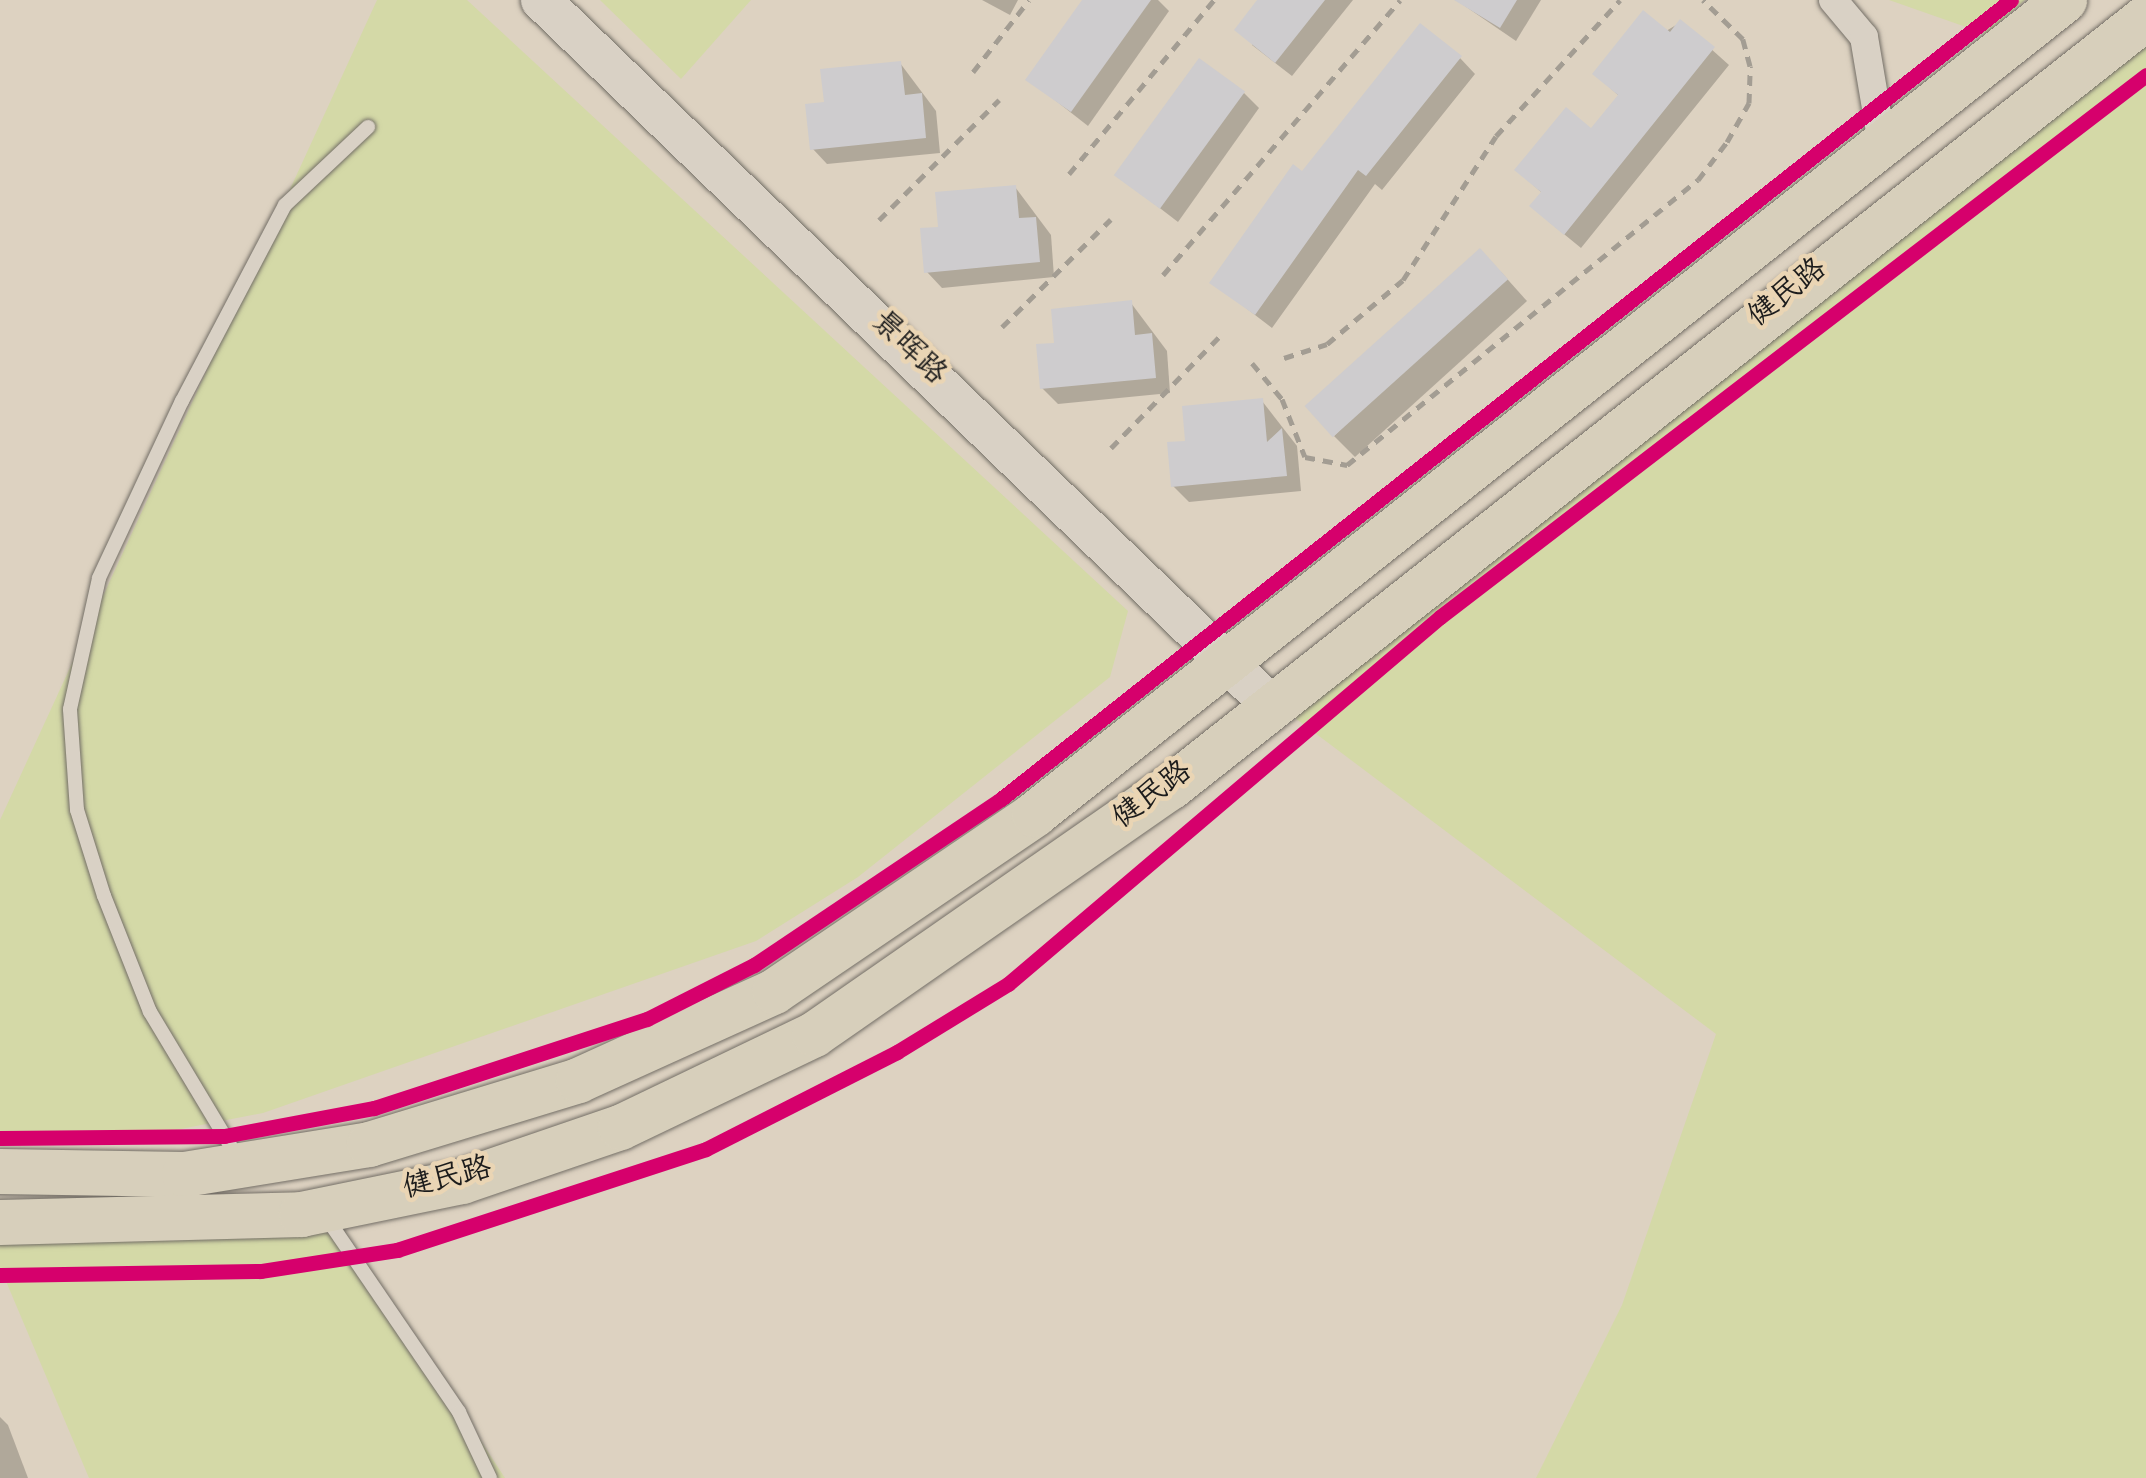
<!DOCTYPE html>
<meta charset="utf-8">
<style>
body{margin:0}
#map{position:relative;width:2146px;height:1478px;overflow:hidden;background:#ddd2c1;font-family:"Gochi Hand","LXGW WenKai TC",sans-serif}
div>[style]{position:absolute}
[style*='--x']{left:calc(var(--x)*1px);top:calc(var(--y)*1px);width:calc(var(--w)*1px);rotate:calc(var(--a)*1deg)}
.green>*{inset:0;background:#d4d9a7}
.shadow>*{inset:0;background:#0003}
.building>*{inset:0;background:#ceccce;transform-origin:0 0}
.path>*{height:5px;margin-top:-2.5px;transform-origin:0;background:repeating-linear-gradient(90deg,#a39d93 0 10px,transparent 0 18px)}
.roads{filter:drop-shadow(0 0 2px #736e66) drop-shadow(0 0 2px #736e66)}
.lane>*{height:14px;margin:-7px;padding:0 7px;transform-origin:7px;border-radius:7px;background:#d9d1c5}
.street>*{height:28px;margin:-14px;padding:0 14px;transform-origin:14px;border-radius:14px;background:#d9d1c5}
.secondary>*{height:40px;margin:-20px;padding:0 20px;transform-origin:20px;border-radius:20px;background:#d9d1c5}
.primary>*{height:45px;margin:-22.5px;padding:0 22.5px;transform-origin:22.5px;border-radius:22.5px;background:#d7cfbb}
.cycleway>*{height:15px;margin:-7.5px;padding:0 7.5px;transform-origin:7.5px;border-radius:7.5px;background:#d6006c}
span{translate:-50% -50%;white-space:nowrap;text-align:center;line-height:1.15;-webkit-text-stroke:9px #ead5b4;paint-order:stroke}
.street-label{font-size:30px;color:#1c1c1c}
</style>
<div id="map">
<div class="green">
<div style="clip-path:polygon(377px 0,467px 0,1128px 611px,1110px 677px,858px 877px,756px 941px,263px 1113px,140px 1137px,0 1131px,0 820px)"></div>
<div style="clip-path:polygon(600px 0,751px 0,681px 79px)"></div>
<div style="clip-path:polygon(1889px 0,2025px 0,1986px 34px)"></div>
<div style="clip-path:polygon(2146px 26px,2146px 1478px,1536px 1478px,1622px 1305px,1716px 1034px,1283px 709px)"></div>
<div style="clip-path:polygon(335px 1218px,505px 1478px,89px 1478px,0 1267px,0 1237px)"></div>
</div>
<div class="shadow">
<div style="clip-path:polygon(982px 0,1018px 0,1010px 15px)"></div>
<div style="clip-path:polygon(1085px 0,1158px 0,1169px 11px,1088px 126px,1028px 79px)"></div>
<div style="clip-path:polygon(1260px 0,1353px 0,1292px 76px,1252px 45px)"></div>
<div style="clip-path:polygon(1456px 0,1541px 0,1516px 41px)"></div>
<div style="clip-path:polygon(1681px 22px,1729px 65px,1581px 248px,1548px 221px,1543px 194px,1517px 170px,1592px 131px,1620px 97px,1595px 74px)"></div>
<div style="clip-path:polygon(1460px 58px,1475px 74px,1382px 190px,1375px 184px,1272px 328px,1212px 282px)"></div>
<div style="clip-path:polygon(900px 63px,936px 111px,940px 153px,827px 164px,812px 148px,826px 105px)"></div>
<div style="clip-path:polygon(1244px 93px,1259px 108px,1178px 222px,1118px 176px)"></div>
<div style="clip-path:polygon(1015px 187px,1051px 235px,1054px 277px,942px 288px,927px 272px,941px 229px)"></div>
<div style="clip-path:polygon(1501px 272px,1527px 301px,1355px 457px,1334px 436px)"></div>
<div style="clip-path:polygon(1131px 303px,1167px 351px,1170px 393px,1058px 404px,1042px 388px,1057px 345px)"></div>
<div style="clip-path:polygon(1262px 401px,1297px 446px,1301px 491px,1189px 502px,1173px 486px,1188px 443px)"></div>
<div style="clip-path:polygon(0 1417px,8px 1425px,28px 1478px,0 1478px)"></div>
</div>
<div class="building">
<div style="clip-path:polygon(1082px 0,1151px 0,1071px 112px,1025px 80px)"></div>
<div style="clip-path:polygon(1257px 0,1325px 0,1275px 63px,1234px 30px)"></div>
<div style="clip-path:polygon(1454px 0,1517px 0,1500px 28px)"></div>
<div style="clip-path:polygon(1643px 10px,1670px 32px,1680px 19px,1715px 47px,1564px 235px,1529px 206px,1541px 192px,1514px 170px,1566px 107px,1591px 128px,1618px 95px,1592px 74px)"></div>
<div style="clip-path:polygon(1420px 23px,1462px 56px,1366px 176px,1358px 170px,1255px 315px,1209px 283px,1293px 164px,1302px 171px)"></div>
<div style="left:1199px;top:58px;width:57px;height:145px;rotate:36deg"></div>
<div style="clip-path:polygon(901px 61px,905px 95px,922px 93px,926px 138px,810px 150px,805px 104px,824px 102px,820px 69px)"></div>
<div style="clip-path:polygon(1016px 185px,1019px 218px,1036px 217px,1040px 262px,924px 273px,920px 228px,938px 227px,935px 192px)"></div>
<div style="left:1480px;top:248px;width:42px;height:236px;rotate:48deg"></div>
<div style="clip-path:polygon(1132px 300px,1135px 335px,1152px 333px,1156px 378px,1040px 389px,1036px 344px,1054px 343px,1051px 309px)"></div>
<div style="clip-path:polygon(1263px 398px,1267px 442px,1282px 428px,1287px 476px,1171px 487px,1167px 442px,1185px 441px,1182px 406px)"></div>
</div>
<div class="path">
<div style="--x:973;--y:72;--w:91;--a:-52.1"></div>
<div style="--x:1069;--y:174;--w:226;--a:-50.2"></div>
<div style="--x:879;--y:220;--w:170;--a:-45"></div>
<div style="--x:1163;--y:275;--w:363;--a:-49.2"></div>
<div style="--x:1002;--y:327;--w:153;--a:-44.7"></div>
<div style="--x:1284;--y:358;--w:45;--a:-18"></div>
<div style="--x:1327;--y:344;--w:99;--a:-40.1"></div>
<div style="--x:1403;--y:280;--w:171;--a:-57.1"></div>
<div style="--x:1496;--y:136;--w:184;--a:-47.6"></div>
<div style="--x:1252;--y:363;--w:47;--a:50.2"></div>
<div style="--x:1282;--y:399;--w:62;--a:68.4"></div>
<div style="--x:1305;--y:457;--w:43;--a:10.8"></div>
<div style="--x:1347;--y:465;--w:452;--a:-39.1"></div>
<div style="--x:1698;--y:180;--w:48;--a:-52.7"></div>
<div style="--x:1727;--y:142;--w:45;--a:-60.6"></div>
<div style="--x:1749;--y:103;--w:37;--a:-88"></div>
<div style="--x:1750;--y:66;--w:28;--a:-105"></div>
<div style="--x:1743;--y:39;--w:56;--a:-135.7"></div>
<div style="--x:1111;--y:448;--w:156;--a:-45.8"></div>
</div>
<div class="roads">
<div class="lane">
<div style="--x:239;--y:1160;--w:173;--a:-121"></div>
<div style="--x:150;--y:1012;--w:125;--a:-111.6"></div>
<div style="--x:104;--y:896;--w:90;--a:-107.4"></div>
<div style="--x:77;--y:810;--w:101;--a:-94"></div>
<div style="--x:70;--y:709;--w:134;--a:-77.5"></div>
<div style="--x:99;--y:578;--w:195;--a:-64.9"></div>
<div style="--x:182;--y:401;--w:221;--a:-62.3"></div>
<div style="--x:285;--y:205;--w:114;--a:-43.2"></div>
<div style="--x:326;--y:1217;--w:236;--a:55.7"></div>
<div style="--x:459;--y:1412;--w:73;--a:64.8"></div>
</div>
<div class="street">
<div style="--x:1833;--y:0;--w:48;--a:50"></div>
<div style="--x:1864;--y:37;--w:108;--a:80.4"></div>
</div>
<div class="secondary">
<div style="--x:541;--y:0;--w:1012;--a:44"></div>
</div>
<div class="primary">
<div style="--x:0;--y:1171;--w:184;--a:0.9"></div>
<div style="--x:184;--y:1174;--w:187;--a:-9.2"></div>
<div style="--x:369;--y:1144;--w:219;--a:-17"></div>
<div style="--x:578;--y:1080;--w:215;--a:-24.4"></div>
<div style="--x:774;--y:991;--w:315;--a:-34.2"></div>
<div style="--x:1034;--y:814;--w:1313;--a:-38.32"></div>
<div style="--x:0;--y:1222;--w:301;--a:-1.5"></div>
<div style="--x:301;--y:1214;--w:164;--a:-11.6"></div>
<div style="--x:462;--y:1181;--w:167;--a:-18.9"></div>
<div style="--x:620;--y:1127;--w:215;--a:-25.6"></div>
<div style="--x:814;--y:1034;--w:433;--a:-34.8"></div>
<div style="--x:1170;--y:787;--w:1243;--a:-38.27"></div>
</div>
</div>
<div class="cycleway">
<div style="--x:0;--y:1138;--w:224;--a:-0.5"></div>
<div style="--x:224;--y:1136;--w:153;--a:-10.6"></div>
<div style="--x:374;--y:1108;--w:287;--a:-18.1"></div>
<div style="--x:647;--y:1019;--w:120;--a:-26.8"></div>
<div style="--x:754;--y:965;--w:298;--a:-33.9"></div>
<div style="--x:1001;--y:799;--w:1288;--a:-38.35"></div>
<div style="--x:0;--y:1275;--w:261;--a:-0.9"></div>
<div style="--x:261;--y:1271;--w:138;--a:-8.8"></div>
<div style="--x:397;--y:1250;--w:325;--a:-18.1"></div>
<div style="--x:706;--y:1149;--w:214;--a:-26.9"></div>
<div style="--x:897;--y:1052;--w:130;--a:-31.5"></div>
<div style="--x:1008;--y:984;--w:567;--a:-40.35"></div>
<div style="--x:1440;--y:617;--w:890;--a:-37.51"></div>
</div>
<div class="street-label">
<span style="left:1789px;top:295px;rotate:-38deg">健民路</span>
<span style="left:907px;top:350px;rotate:44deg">景晖路</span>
<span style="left:1154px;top:797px;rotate:-37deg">健民路</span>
<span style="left:448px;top:1181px;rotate:-14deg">健民路</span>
</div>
</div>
